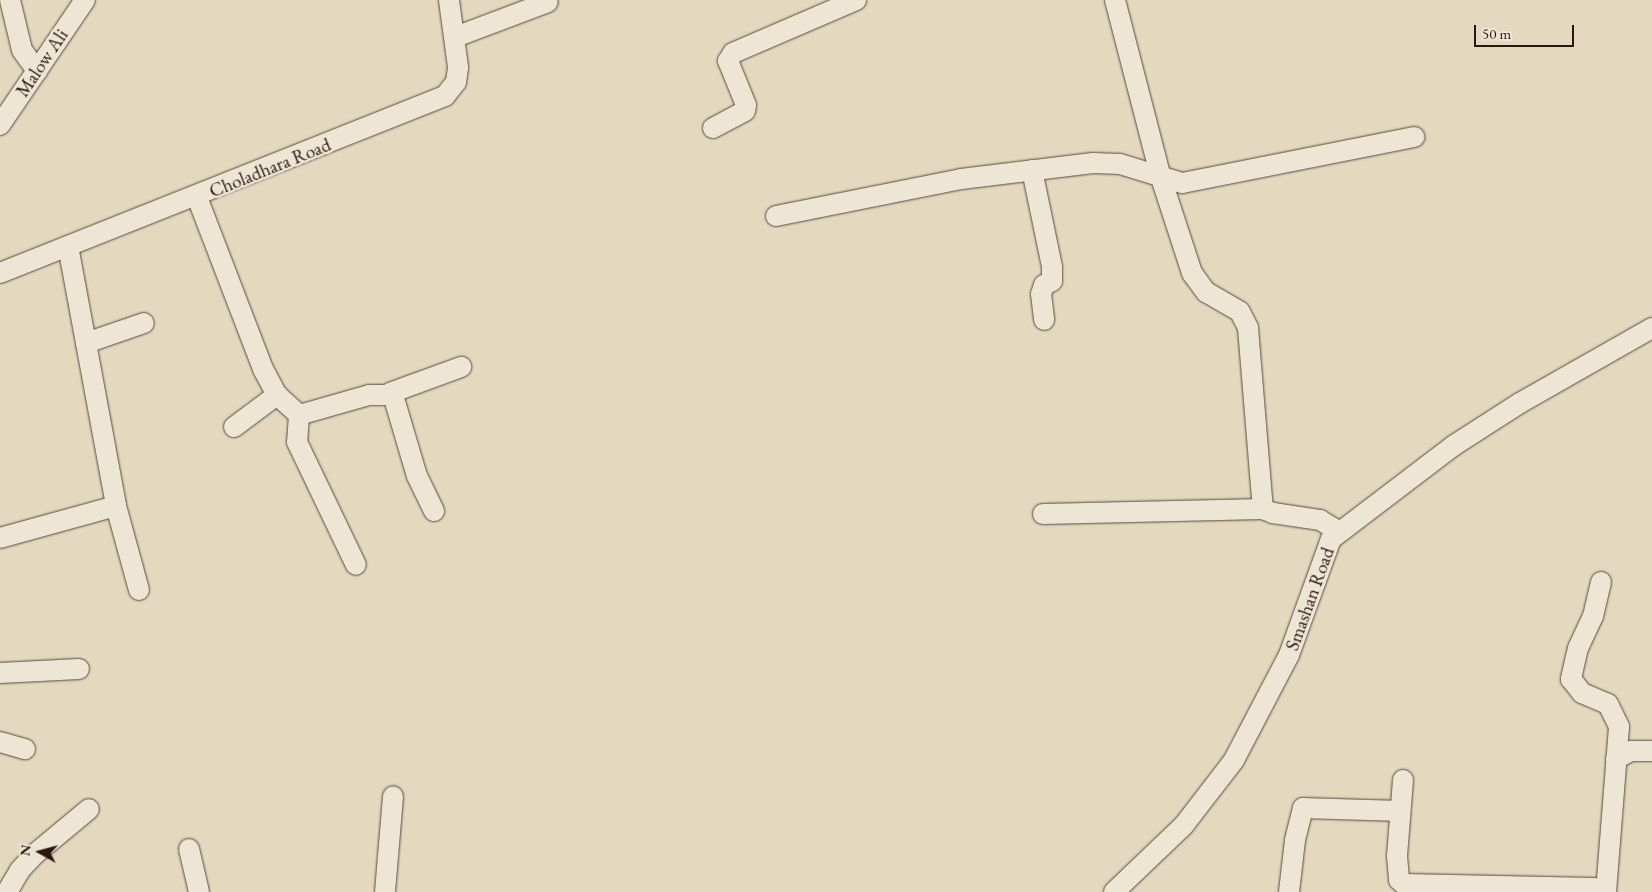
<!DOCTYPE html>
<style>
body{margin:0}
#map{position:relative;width:1652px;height:892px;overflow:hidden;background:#e4d9be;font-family:"EB Garamond",serif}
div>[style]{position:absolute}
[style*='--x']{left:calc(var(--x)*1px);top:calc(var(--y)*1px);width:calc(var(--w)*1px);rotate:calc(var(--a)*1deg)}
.roads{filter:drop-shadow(0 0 1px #58483c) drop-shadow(0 0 1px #58483c)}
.minor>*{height:20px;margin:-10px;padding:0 10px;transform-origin:10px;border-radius:10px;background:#ede6d5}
span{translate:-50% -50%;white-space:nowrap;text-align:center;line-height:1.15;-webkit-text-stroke:5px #ede6d5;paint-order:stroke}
.street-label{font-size:19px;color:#2a1710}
.north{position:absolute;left:15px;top:827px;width:50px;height:50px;-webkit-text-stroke:4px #ede6d5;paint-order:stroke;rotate:277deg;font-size:14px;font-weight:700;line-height:20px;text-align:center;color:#2a1710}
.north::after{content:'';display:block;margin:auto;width:18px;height:22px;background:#2a1710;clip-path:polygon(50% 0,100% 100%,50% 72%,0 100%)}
.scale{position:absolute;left:1474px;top:25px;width:100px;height:22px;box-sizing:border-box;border:2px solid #2a1710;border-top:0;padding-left:6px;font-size:15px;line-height:18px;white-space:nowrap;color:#2a1710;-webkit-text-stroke:4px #ede6d5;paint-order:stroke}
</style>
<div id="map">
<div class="roads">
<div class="minor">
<div style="--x:10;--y:0;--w:51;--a:76.5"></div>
<div style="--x:22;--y:50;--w:26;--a:54"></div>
<div style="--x:1115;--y:0;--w:184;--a:75.5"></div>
<div style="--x:1161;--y:178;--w:100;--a:71.9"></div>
<div style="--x:1192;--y:273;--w:24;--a:54"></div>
<div style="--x:1206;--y:292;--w:39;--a:30"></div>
<div style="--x:1240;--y:312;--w:18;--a:63"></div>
<div style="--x:1248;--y:328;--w:182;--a:85.3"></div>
<div style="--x:455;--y:37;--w:99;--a:-20.6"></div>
<div style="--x:0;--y:125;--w:151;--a:-55.8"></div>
<div style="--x:713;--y:128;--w:36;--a:-28"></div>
<div style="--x:745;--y:111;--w:6;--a:-81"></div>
<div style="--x:746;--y:105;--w:48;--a:-112.2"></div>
<div style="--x:728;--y:61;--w:9;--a:-58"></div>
<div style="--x:733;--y:53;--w:134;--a:-23.3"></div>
<div style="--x:1032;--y:170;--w:99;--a:78.3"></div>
<div style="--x:1052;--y:267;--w:14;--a:90"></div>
<div style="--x:1052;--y:281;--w:9;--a:153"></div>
<div style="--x:1044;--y:285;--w:9;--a:108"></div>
<div style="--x:1041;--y:294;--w:26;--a:83"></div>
<div style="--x:197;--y:197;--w:184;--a:69"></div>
<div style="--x:263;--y:369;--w:30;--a:62"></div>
<div style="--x:277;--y:395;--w:30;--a:42"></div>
<div style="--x:299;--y:415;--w:73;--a:-15.9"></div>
<div style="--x:369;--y:395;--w:24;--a:0"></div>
<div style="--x:393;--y:395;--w:84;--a:73.5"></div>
<div style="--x:417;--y:476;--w:39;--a:64"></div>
<div style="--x:776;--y:216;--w:189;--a:-11.3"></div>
<div style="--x:961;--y:179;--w:133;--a:-6.9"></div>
<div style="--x:1093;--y:163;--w:27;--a:2"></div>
<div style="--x:1120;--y:164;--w:65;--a:17"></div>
<div style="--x:1182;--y:183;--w:237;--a:-11.2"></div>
<div style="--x:68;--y:246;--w:264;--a:79.5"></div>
<div style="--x:116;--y:506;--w:87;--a:74.7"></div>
<div style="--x:0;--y:273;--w:479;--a:-21.7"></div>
<div style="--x:445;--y:96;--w:18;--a:-52"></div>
<div style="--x:456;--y:82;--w:15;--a:-82"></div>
<div style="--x:458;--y:67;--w:68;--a:-97.7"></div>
<div style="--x:86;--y:343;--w:61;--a:-19"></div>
<div style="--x:390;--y:393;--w:76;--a:-20.1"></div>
<div style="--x:299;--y:415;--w:27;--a:94"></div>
<div style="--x:297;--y:442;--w:136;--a:64.4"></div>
<div style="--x:234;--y:427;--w:54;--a:-36.7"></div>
<div style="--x:1043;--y:514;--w:220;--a:-1.3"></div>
<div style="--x:1263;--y:509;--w:11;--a:22"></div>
<div style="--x:1273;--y:513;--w:48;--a:8.5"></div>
<div style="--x:1320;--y:520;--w:23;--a:31"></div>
<div style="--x:0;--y:538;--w:120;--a:-15.4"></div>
<div style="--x:1601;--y:582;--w:35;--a:103"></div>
<div style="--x:1593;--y:616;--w:35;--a:115"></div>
<div style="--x:1578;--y:648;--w:32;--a:103"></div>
<div style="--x:1571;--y:679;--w:18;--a:52"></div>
<div style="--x:1582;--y:693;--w:28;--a:23"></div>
<div style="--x:1608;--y:704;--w:25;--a:64"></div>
<div style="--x:1619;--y:727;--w:166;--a:94.5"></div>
<div style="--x:0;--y:673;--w:79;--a:-2.9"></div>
<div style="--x:0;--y:742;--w:26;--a:16"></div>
<div style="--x:1616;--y:759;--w:17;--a:-28"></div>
<div style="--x:1631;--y:751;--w:21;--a:0"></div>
<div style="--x:1403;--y:780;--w:76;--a:94.5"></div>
<div style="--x:1397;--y:856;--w:24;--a:85"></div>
<div style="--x:1399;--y:880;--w:6;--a:39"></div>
<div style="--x:1404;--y:884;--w:189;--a:1.2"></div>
<div style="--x:1593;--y:888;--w:12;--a:20"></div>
<div style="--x:189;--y:849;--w:44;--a:76.9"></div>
<div style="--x:7;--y:892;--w:26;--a:-59"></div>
<div style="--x:20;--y:870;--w:22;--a:-47"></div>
<div style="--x:35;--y:854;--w:70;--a:-39.8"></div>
<div style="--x:385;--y:892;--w:96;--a:-85.2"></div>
<div style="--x:1114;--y:892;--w:97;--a:-43.7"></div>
<div style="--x:1184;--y:825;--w:82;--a:-52.4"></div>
<div style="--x:1234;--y:760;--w:119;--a:-62.4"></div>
<div style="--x:1289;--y:655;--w:123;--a:-70.1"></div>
<div style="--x:1331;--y:539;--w:153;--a:-37.3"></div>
<div style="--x:1453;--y:446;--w:80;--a:-32.7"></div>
<div style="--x:1520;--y:403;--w:152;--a:-29.6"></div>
<div style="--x:1289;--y:892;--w:52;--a:-83.4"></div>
<div style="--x:1295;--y:840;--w:33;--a:-76"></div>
<div style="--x:1303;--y:808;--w:97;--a:1.8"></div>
</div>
</div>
<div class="street-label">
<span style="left:42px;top:63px;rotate:-56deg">Malow Ali</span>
<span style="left:270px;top:168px;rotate:-22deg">Choladhara Road</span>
<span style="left:1310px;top:599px;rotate:-70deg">Smashan Road</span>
</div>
<div class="north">N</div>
<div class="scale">50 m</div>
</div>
